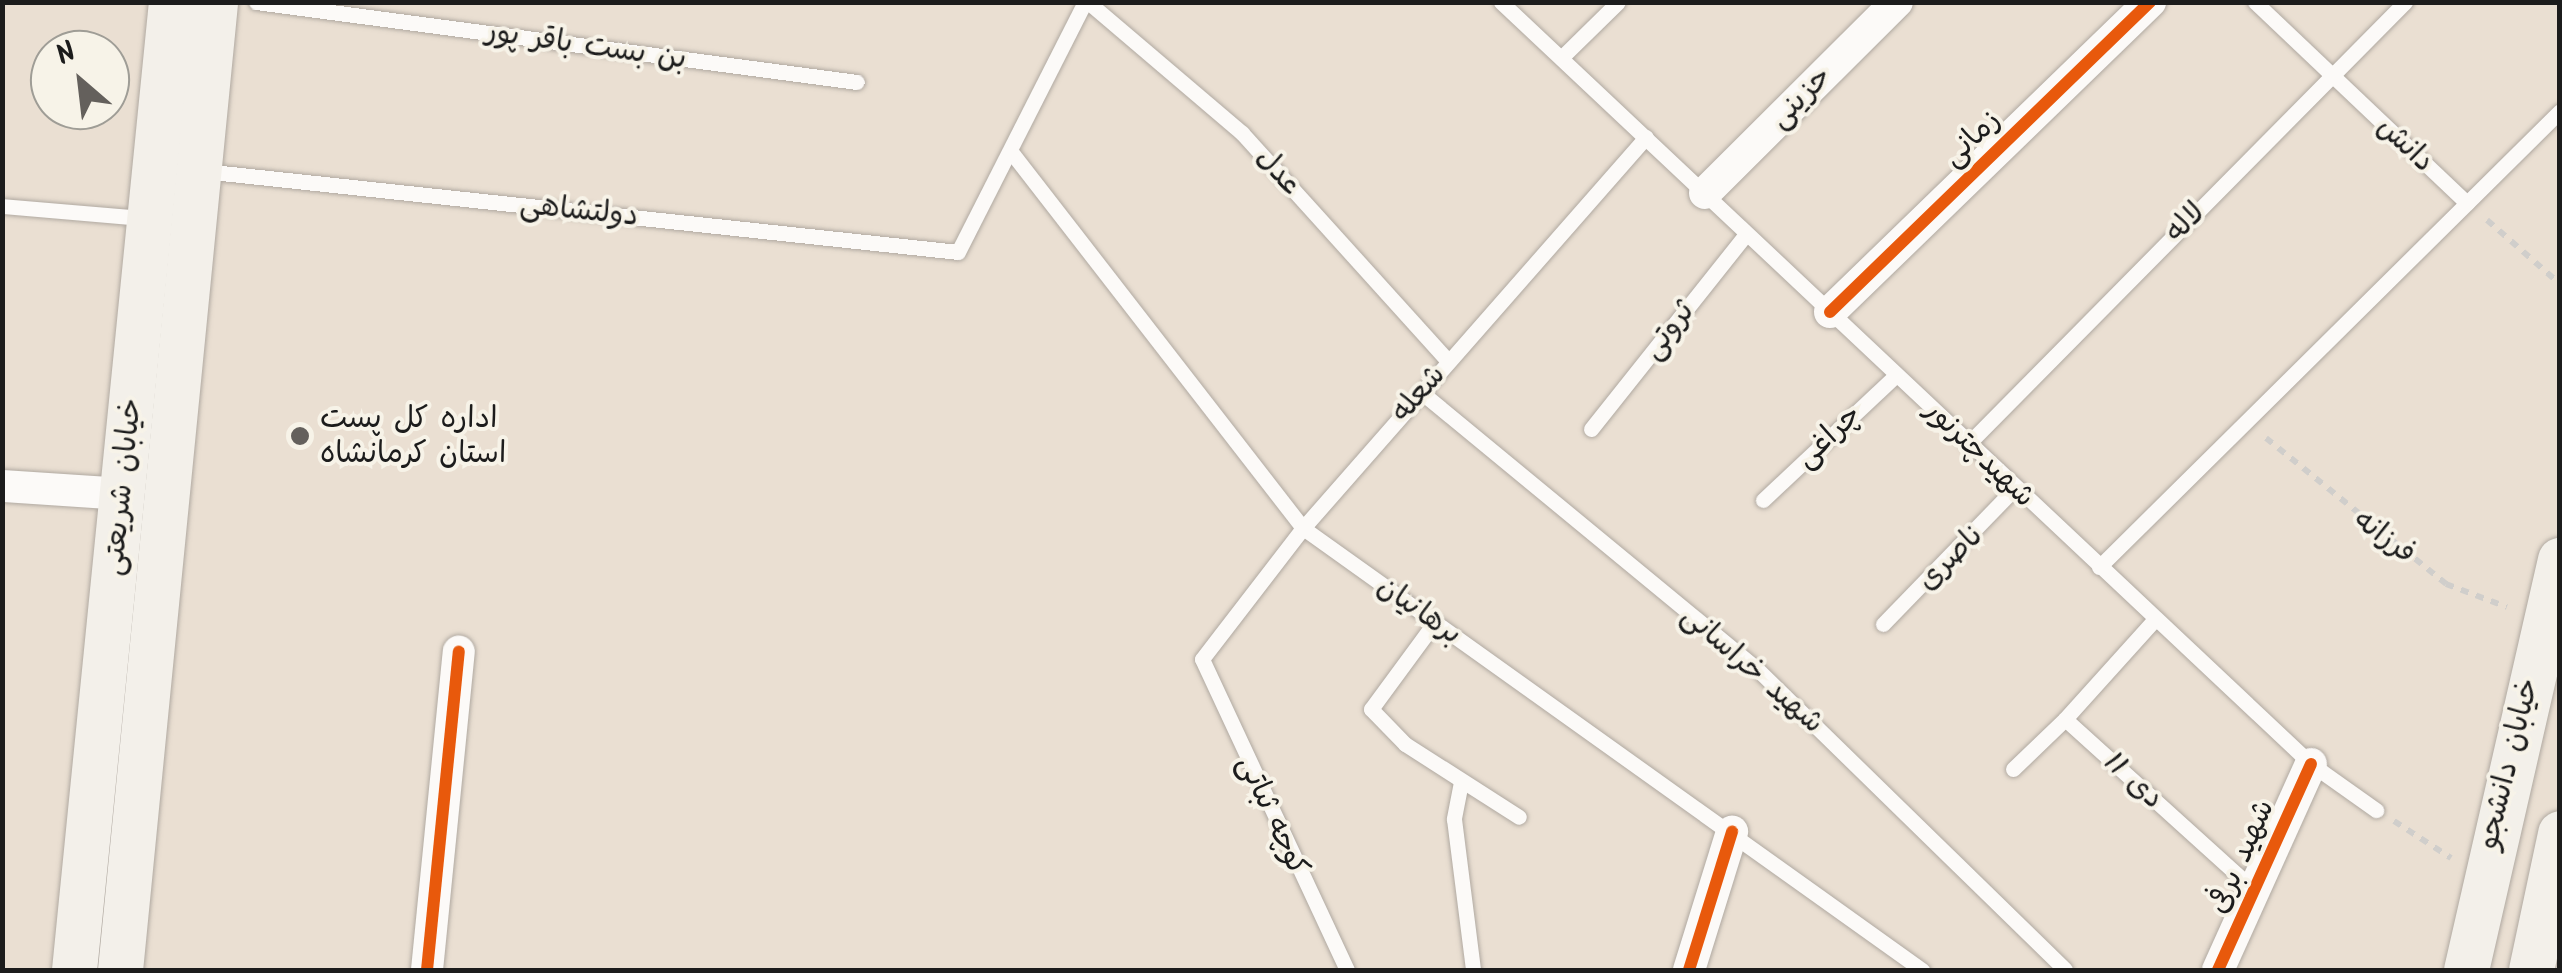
<!DOCTYPE html>
<meta charset="utf-8">
<style>
body{margin:0}
#map{position:relative;width:2562px;height:973px;overflow:hidden;background:#eadfd2;font-family:Kalam,"Playpen Sans Arabic",sans-serif}
div>[style]{position:absolute}
[style*='--x']{left:calc(var(--x)*1px);top:calc(var(--y)*1px);width:calc(var(--w)*1px);rotate:calc(var(--a)*1deg)}
.path>*{height:6px;margin-top:-3px;transform-origin:0;background:repeating-linear-gradient(90deg,#d0cecb 0 8px,transparent 0 16px)}
.roads{filter:drop-shadow(0 0 2px #b0a9a1) drop-shadow(0 0 2px #b0a9a1)}
.lane>*{height:15px;margin:-7.5px;padding:0 7.5px;transform-origin:7.5px;border-radius:7.5px;background:#fcfaf8}
.street>*{height:32px;margin:-16px;padding:0 16px;transform-origin:16px;border-radius:16px;background:#fcfaf8}
.secondary>*{height:45px;margin:-22.5px;padding:0 22.5px;transform-origin:22.5px;border-radius:22.5px;background:#f3f0ea}
.cycleway>*{height:12px;margin:-6px;padding:0 6px;transform-origin:6px;border-radius:6px;background:#e8590c}
.dots>*{width:28px;height:28px;translate:-50% -50%;box-sizing:border-box;border:5px solid #f7f3e8;border-radius:50%}
span{translate:-50% -50%;white-space:nowrap;text-align:center;line-height:1.15;-webkit-text-stroke:8px #f7f3e8;paint-order:stroke}
.street-label{font-size:30px;color:#1c1c1c}
.poi-label{font-size:30px;color:#1c1c1c}
.left{translate:0 -50%;text-align:left}
.frame{position:absolute;inset:0;border:5px solid #1c1c1c;pointer-events:none}
.north{position:absolute;left:30px;top:30px;width:100px;height:100px;box-sizing:border-box;background:#f7f3e8;border:2px solid #9f9d96;border-radius:50%;rotate:332deg;font-size:28px;font-weight:700;line-height:40px;text-align:center;color:#1c1c1c}
.north::after{content:'';display:block;margin:auto;width:35px;height:45px;background:#64605c;clip-path:polygon(50% 0,100% 100%,50% 72%,0 100%)}
</style>
<div id="map">
<div class="path">
<div style="--x:2487;--y:220;--w:97;--a:41.2"></div>
<div style="--x:2266;--y:438;--w:232;--a:39"></div>
<div style="--x:2446;--y:584;--w:65;--a:20.7"></div>
<div style="--x:2394;--y:821;--w:68;--a:33"></div>
</div>
<div class="roads">
<div class="lane">
<div style="--x:256;--y:2;--w:606;--a:7.58"></div>
<div style="--x:1088;--y:2;--w:202;--a:40.4"></div>
<div style="--x:1242;--y:133;--w:307;--a:47.9"></div>
<div style="--x:1501;--y:2;--w:1112;--a:43.25"></div>
<div style="--x:2311;--y:764;--w:80;--a:35.3"></div>
<div style="--x:2255;--y:2;--w:292;--a:43.5"></div>
<div style="--x:1563;--y:56;--w:77;--a:-44.5"></div>
<div style="--x:1012;--y:153;--w:475;--a:52.2"></div>
<div style="--x:1303;--y:528;--w:761;--a:35.53"></div>
<div style="--x:203;--y:171;--w:759;--a:6.12"></div>
<div style="--x:958;--y:252;--w:280;--a:-63.1"></div>
<div style="--x:2;--y:206;--w:142;--a:4.9"></div>
<div style="--x:1421;--y:392;--w:433;--a:39.5"></div>
<div style="--x:1755;--y:667;--w:433;--a:44.3"></div>
<div style="--x:1591;--y:429;--w:249;--a:-51.5"></div>
<div style="--x:1968;--y:444;--w:622;--a:-45.33"></div>
<div style="--x:1763;--y:500;--w:183;--a:-43.2"></div>
<div style="--x:2099;--y:567;--w:648;--a:-44.69"></div>
<div style="--x:1435;--y:622;--w:108;--a:126.3"></div>
<div style="--x:1371;--y:709;--w:49;--a:45.8"></div>
<div style="--x:1405;--y:744;--w:135;--a:32.6"></div>
<div style="--x:1883;--y:624;--w:188;--a:-45.9"></div>
<div style="--x:2065;--y:719;--w:135;--a:-48"></div>
<div style="--x:2013;--y:769;--w:72;--a:-43.9"></div>
<div style="--x:2065;--y:719;--w:255;--a:42.1"></div>
<div style="--x:1461;--y:782;--w:38;--a:101"></div>
<div style="--x:1454;--y:819;--w:152;--a:82.8"></div>
<div style="--x:1347;--y:970;--w:343;--a:-115"></div>
<div style="--x:1202;--y:659;--w:165;--a:-52.4"></div>
<div style="--x:1303;--y:528;--w:520;--a:-48.74"></div>
</div>
<div class="street">
<div style="--x:1705;--y:193;--w:271;--a:-44.9"></div>
<div style="--x:1830;--y:312;--w:446;--a:-44.1"></div>
<div style="--x:2;--y:486;--w:121;--a:3.8"></div>
<div style="--x:427;--y:970;--w:320;--a:-84.3"></div>
<div style="--x:1689;--y:970;--w:145;--a:-72.7"></div>
<div style="--x:2218;--y:970;--w:226;--a:-65.7"></div>
</div>
<div class="secondary">
<div style="--x:74;--y:970;--w:973;--a:-84.28"></div>
<div style="--x:120;--y:970;--w:973;--a:-84.39"></div>
<div style="--x:2466;--y:970;--w:421;--a:-77.1"></div>
<div style="--x:2531;--y:970;--w:140;--a:-78"></div>
</div>
</div>
<div class="cycleway">
<div style="--x:1830;--y:312;--w:446;--a:-44.1"></div>
<div style="--x:427;--y:970;--w:320;--a:-84.3"></div>
<div style="--x:1689;--y:970;--w:145;--a:-72.7"></div>
<div style="--x:2218;--y:970;--w:226;--a:-65.7"></div>
</div>
<div class="dots">
<div style="left:300px;top:436px;background:#64605c"></div>
</div>
<div class="street-label">
<span style="left:586px;top:46px;rotate:8deg">بن بست باقر پور</span>
<span style="left:1801px;top:98px;rotate:-45deg">حزینی</span>
<span style="left:1972px;top:139px;rotate:-44deg">زمانی</span>
<span style="left:2405px;top:145px;rotate:43deg">دانش</span>
<span style="left:1278px;top:172px;rotate:48deg">عدل</span>
<span style="left:579px;top:211px;rotate:6deg">دولتشاهی</span>
<span style="left:2186px;top:223px;rotate:-45deg">لاله</span>
<span style="left:1669px;top:331px;rotate:-52deg">ثروتی</span>
<span style="left:1419px;top:394px;rotate:-49deg">شعله</span>
<span style="left:1829px;top:437px;rotate:-43deg">چراغی</span>
<span style="left:1979px;top:454px;rotate:44deg">شهیدچترنور</span>
<span style="left:123px;top:487px;rotate:-84deg">خیابان شریعتی</span>
<span style="left:2384px;top:537px;rotate:37deg">فرزانه</span>
<span style="left:1951px;top:558px;rotate:-44deg">ناصری</span>
<span style="left:1419px;top:611px;rotate:35deg">برهانیان</span>
<span style="left:1752px;top:670px;rotate:41deg">شهید خراسانی</span>
<span style="left:2509px;top:764px;rotate:-76deg">خیابان دانشجو</span>
<span style="left:2133px;top:781px;rotate:42deg">11 دی</span>
<span style="left:1272px;top:816px;rotate:65deg">کوچه ثباتی</span>
<span style="left:2242px;top:857px;rotate:-66deg">شهید برفی</span>
</div>
<div class="poi-label">
<span class="left" style="left:320px;top:436px">اداره کل پست<br>استان کرمانشاه</span>
</div>
<div class="frame"></div>
<div class="north">N</div>
</div>
